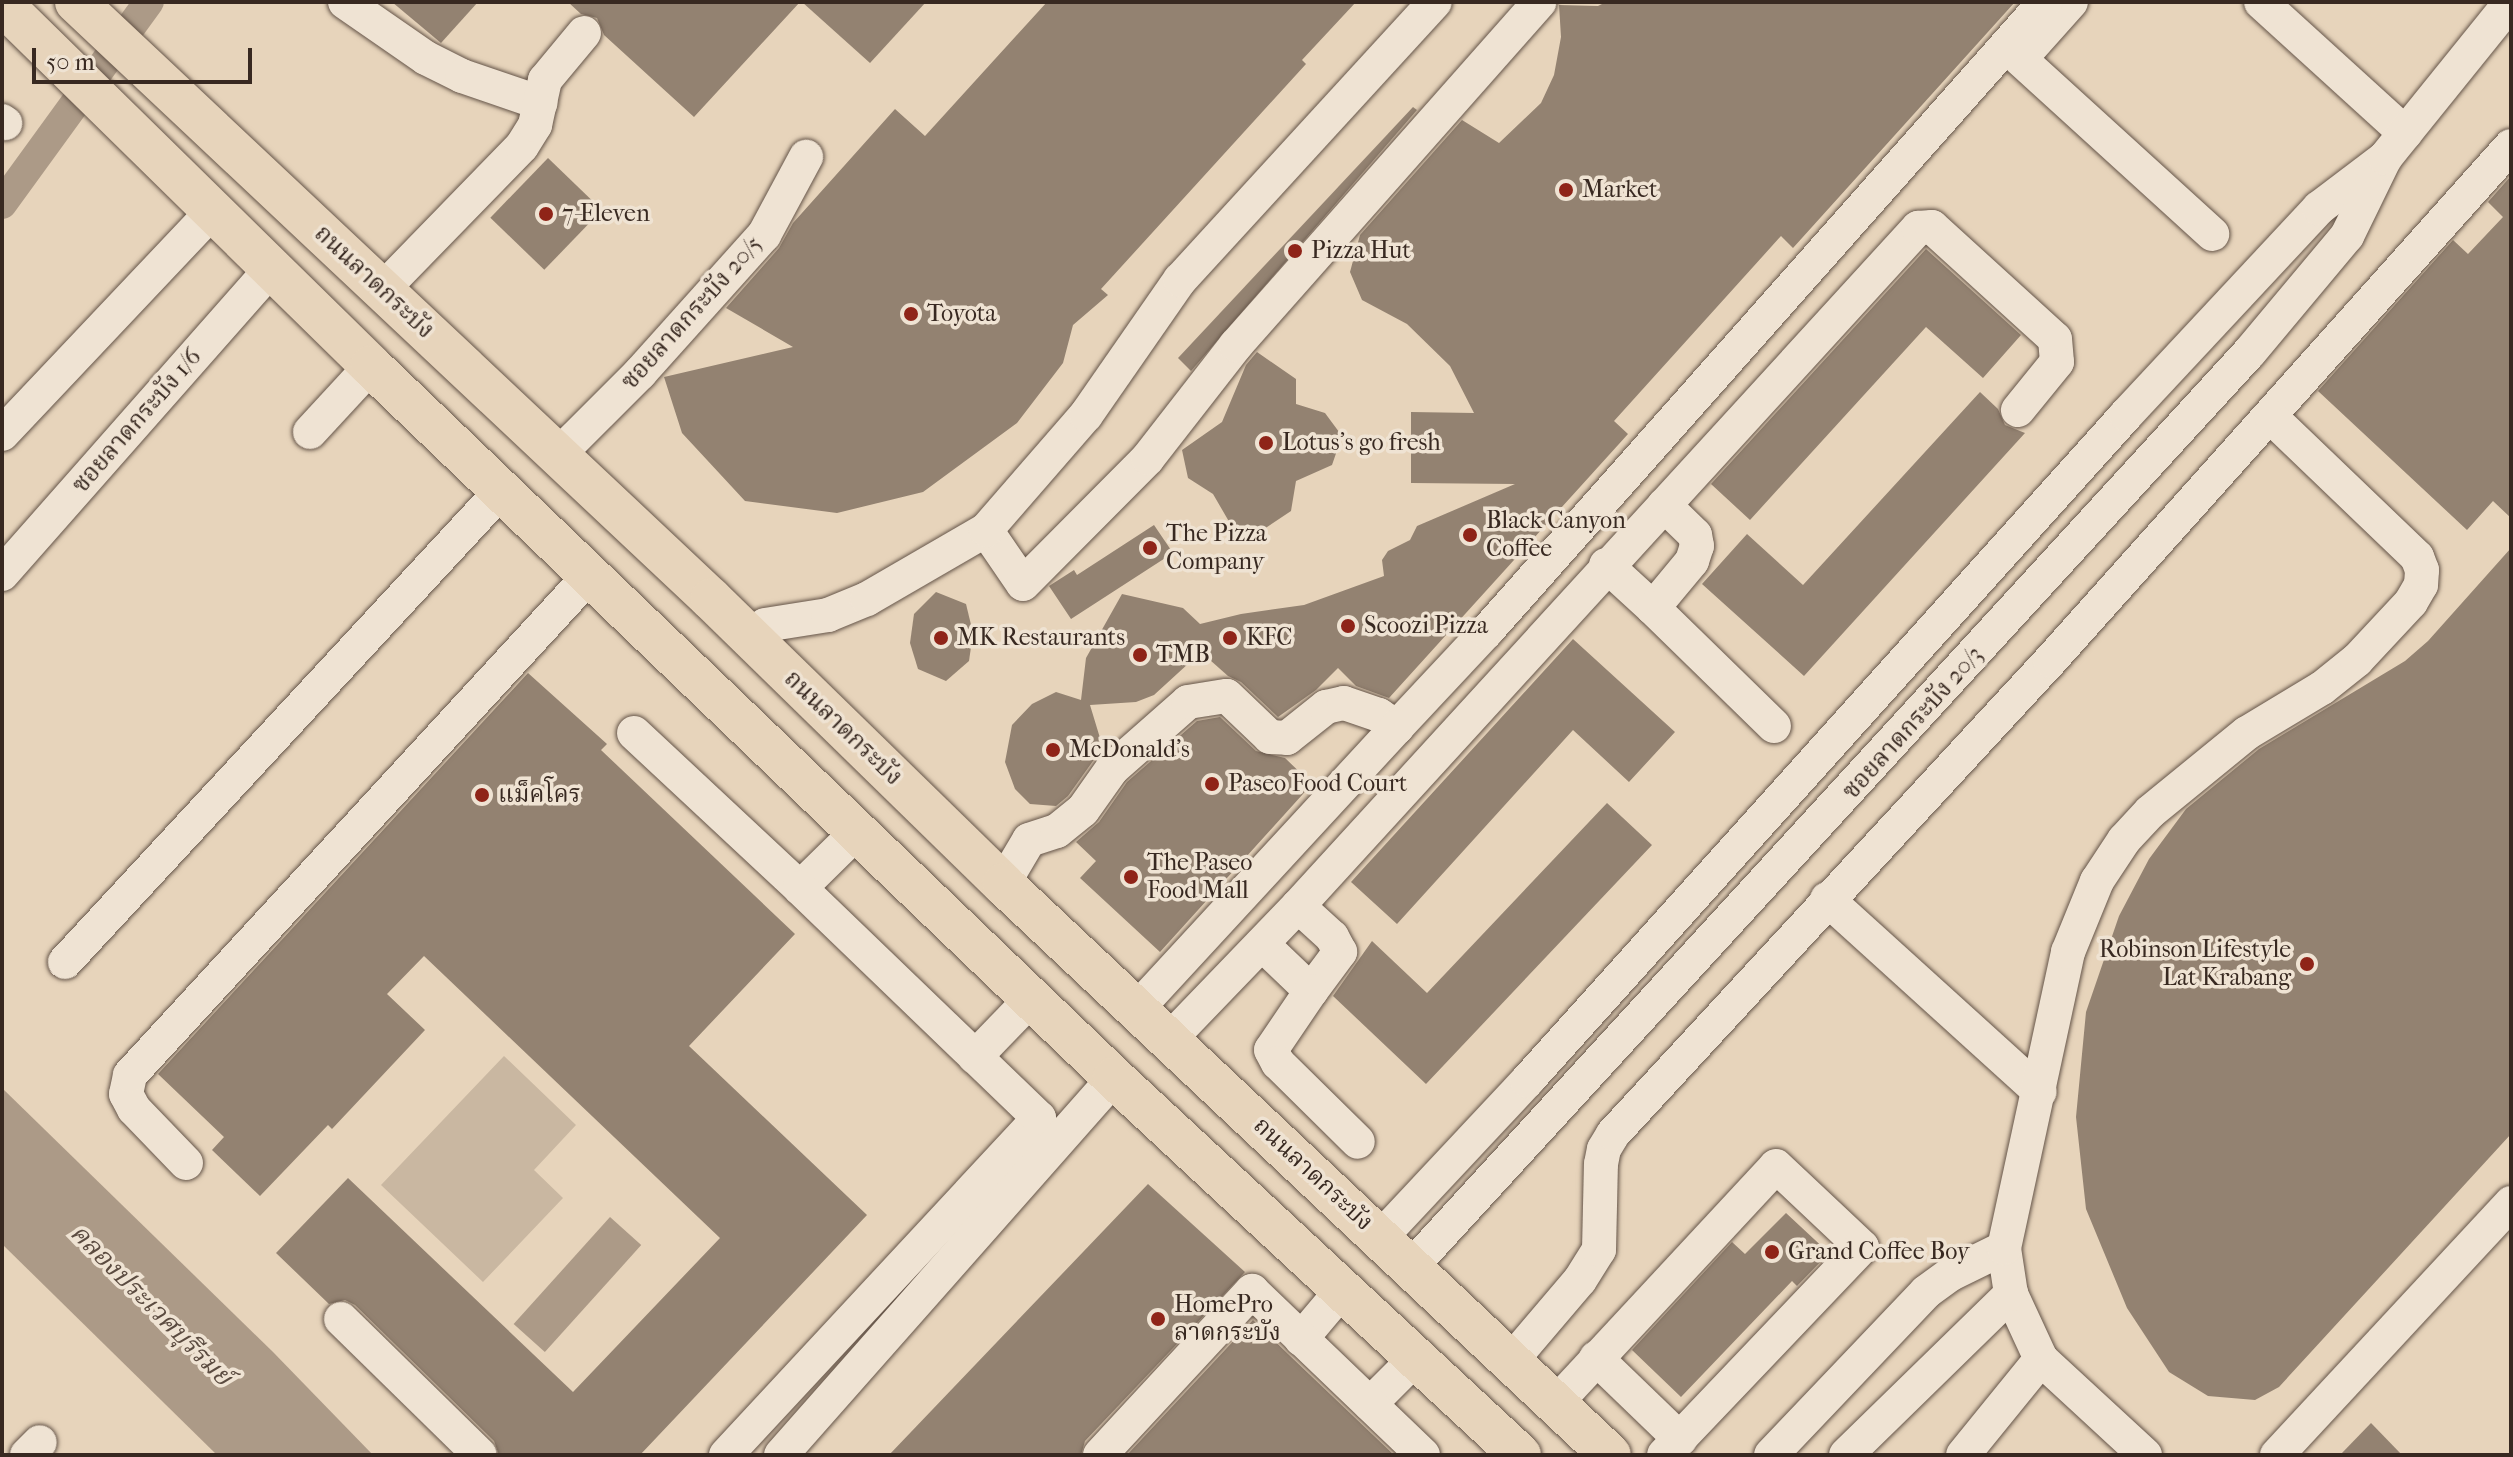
<!DOCTYPE html>
<meta charset="utf-8">
<style>
body{margin:0}
#map{position:relative;width:2513px;height:1457px;overflow:hidden;background:#e7d4bb;font-family:"IM FELL French Canon","Noto Serif Thai",serif}
div>[style]{position:absolute}
[style*='--x']{left:calc(var(--x)*1px);top:calc(var(--y)*1px);width:calc(var(--w)*1px);rotate:calc(var(--a)*1deg)}
.green>*{inset:0;background:#c9b7a1}
.water>*{inset:0;background:#ac9a87;transform-origin:0 0}
.canal>*{height:30px;margin:-15px;padding:0 15px;transform-origin:15px;border-radius:15px;background:#ac9a87}
.building>*{inset:0;background:#938271;transform-origin:0 0}
.roads{filter:drop-shadow(0 0 2px #645448) drop-shadow(0 0 2px #645448)}
.minor>*{height:34px;margin:-17px;padding:0 17px;transform-origin:17px;border-radius:17px;background:#efe3d3}
.major>*{height:42px;margin:-21px;padding:0 21px;transform-origin:21px;border-radius:21px;background:#e7d4bb}
.dots>*{width:22px;height:22px;translate:-50% -50%;box-sizing:border-box;border:4px solid #efe3d3;border-radius:50%}
span{translate:-50% -50%;white-space:nowrap;text-align:center;line-height:1.15;-webkit-text-stroke:7px #efe3d3;paint-order:stroke}
.poi-label{font-size:24px;color:#382921}
.left{translate:0 -50%;text-align:left}
.right{translate:-100% -50%;text-align:right}
.street-label{font-size:24px;color:#382921}
.water-label{font-size:26px;color:#5b4b40;font-style:italic}
.frame{position:absolute;inset:0;border:4px solid #382921;pointer-events:none}
.scale{position:absolute;left:32px;top:48px;width:220px;height:36px;box-sizing:border-box;border:4px solid #382921;border-top:0;padding-left:10px;font-size:24px;line-height:28px;white-space:nowrap;color:#382921;-webkit-text-stroke:6px #efe3d3;paint-order:stroke}
</style>
<div id="map">
<div class="green">
<div style="clip-path:polygon(504px 1056px,576px 1125px,534px 1170px,563px 1198px,483px 1282px,381px 1185px)"></div>
</div>
<div class="water">
<div style="clip-path:polygon(2px 1088px,273px 1352px,373px 1455px,217px 1455px,2px 1244px)"></div>
<div style="left:610px;top:1217px;width:42px;height:144px;rotate:42deg"></div>
</div>
<div class="canal">
<div style="--x:2;--y:204;--w:250;--a:-54"></div>
</div>
<div class="building">
<div style="clip-path:polygon(392px 2px,478px 2px,441px 43px)"></div>
<div style="clip-path:polygon(568px 2px,800px 2px,694px 117px,604px 35px,597px 18px,581px 14px)"></div>
<div style="clip-path:polygon(802px 2px,926px 2px,870px 63px)"></div>
<div style="clip-path:polygon(1047px 2px,1356px 2px,1302px 60px,1306px 64px,1101px 289px,1108px 295px,1073px 325px,1063px 363px,1017px 423px,923px 492px,837px 513px,745px 501px,682px 433px,664px 377px,793px 347px,726px 308px,779px 248px,793px 223px,895px 109px,925px 136px)"></div>
<div style="clip-path:polygon(1606px 2px,2015px 2px,1793px 248px,1781px 236px,1614px 421px,1628px 434px,1389px 698px,1356px 686px,1338px 668px,1316px 690px,1278px 717px,1241px 682px,1228px 676px,1201px 652px,1154px 695px,1136px 702px,1090px 705px,1100px 738px,1098px 754px,1068px 796px,1056px 806px,1030px 804px,1015px 789px,1005px 762px,1012px 725px,1032px 704px,1056px 692px,1081px 700px,1086px 658px,1122px 594px,1183px 608px,1200px 624px,1241px 614px,1304px 605px,1384px 576px,1382px 560px,1388px 551px,1410px 540px,1417px 526px,1515px 484px,1411px 483px,1411px 412px,1474px 413px,1450px 366px,1407px 324px,1362px 300px,1350px 272px,1360px 235px,1462px 120px,1499px 143px,1541px 103px,1554px 75px,1561px 37px,1559px 5px,1598px 6px)"></div>
<div style="clip-path:polygon(1413px 107px,1417px 110px,1191px 371px,1178px 358px)"></div>
<div style="left:548px;top:158px;width:75px;height:83px;rotate:44deg"></div>
<div style="clip-path:polygon(2511px 176px,2511px 518px,2493px 501px,2467px 530px,2318px 391px,2453px 240px,2468px 254px,2503px 217px,2488px 202px)"></div>
<div style="clip-path:polygon(1926px 249px,2021px 335px,1983px 378px,1926px 327px,1750px 520px,1711px 484px)"></div>
<div style="clip-path:polygon(1257px 352px,1296px 379px,1296px 404px,1325px 413px,1342px 436px,1332px 465px,1296px 481px,1291px 511px,1258px 533px,1231px 525px,1213px 494px,1188px 478px,1182px 450px,1222px 422px,1246px 365px)"></div>
<div style="clip-path:polygon(1980px 392px,1998px 409px,2005px 425px,2025px 433px,1804px 676px,1702px 584px,1747px 534px,1803px 585px)"></div>
<div style="clip-path:polygon(1154px 525px,1173px 553px,1071px 619px,1049px 586px,1074px 570px,1077px 575px)"></div>
<div style="clip-path:polygon(2511px 548px,2511px 1134px,2279px 1387px,2255px 1400px,2208px 1396px,2169px 1372px,2127px 1308px,2086px 1209px,2076px 1117px,2086px 1012px,2119px 916px,2149px 859px,2186px 809px,2259px 749px,2405px 661px,2428px 641px)"></div>
<div style="clip-path:polygon(936px 592px,966px 604px,973px 633px,969px 661px,946px 681px,918px 669px,910px 643px,914px 614px)"></div>
<div style="clip-path:polygon(1573px 639px,1675px 732px,1629px 782px,1573px 730px,1397px 924px,1351px 882px)"></div>
<div style="clip-path:polygon(528px 673px,607px 744px,601px 750px,795px 934px,689px 1046px,867px 1215px,640px 1455px,499px 1455px,494px 1441px,355px 1305px,345px 1300px,329px 1304px,276px 1253px,348px 1178px,573px 1392px,720px 1238px,424px 956px,387px 994px,425px 1030px,332px 1129px,328px 1125px,260px 1196px,212px 1150px,224px 1137px,158px 1074px)"></div>
<div style="clip-path:polygon(1220px 717px,1256px 751px,1285px 758px,1312px 784px,1160px 952px,1080px 878px,1096px 861px,1076px 842px,1099px 822px,1127px 782px,1197px 721px)"></div>
<div style="clip-path:polygon(1607px 803px,1652px 845px,1426px 1084px,1333px 996px,1372px 941px,1427px 993px)"></div>
<div style="clip-path:polygon(1148px 1184px,1245px 1272px,1085px 1441px,1081px 1455px,889px 1455px)"></div>
<div style="clip-path:polygon(1786px 1213px,1829px 1253px,1797px 1286px,1792px 1281px,1681px 1397px,1632px 1350px,1732px 1242px,1745px 1254px)"></div>
<div style="clip-path:polygon(1253px 1320px,1288px 1354px,1394px 1455px,1127px 1455px)"></div>
<div style="clip-path:polygon(2371px 1423px,2402px 1455px,2340px 1455px)"></div>
</div>
<div class="roads">
<div class="minor">
<div style="--x:345;--y:2;--w:98;--a:34.7"></div>
<div style="--x:426;--y:58;--w:40;--a:26.6"></div>
<div style="--x:462;--y:76;--w:83;--a:18.9"></div>
<div style="--x:2071;--y:2;--w:76;--a:131.8"></div>
<div style="--x:2020;--y:59;--w:260;--a:42.3"></div>
<div style="--x:2261;--y:2;--w:195;--a:42.3"></div>
<div style="--x:2;--y:121;--w:4;--a:34"></div>
<div style="--x:383;--y:289;--w:199;--a:-45.8"></div>
<div style="--x:522;--y:146;--w:25;--a:-58"></div>
<div style="--x:535;--y:125;--w:46;--a:-77.5"></div>
<div style="--x:545;--y:80;--w:61;--a:-50.3"></div>
<div style="--x:310;--y:432;--w:90;--a:-47.3"></div>
<div style="--x:2;--y:434;--w:307;--a:-46.6"></div>
<div style="--x:558;--y:455;--w:116;--a:-45"></div>
<div style="--x:640;--y:373;--w:186;--a:-48.1"></div>
<div style="--x:764;--y:235;--w:89;--a:-61.7"></div>
<div style="--x:986;--y:530;--w:65;--a:55.6"></div>
<div style="--x:1023;--y:584;--w:177;--a:-45.2"></div>
<div style="--x:1148;--y:458;--w:143;--a:-52.1"></div>
<div style="--x:1236;--y:345;--w:458;--a:-48.5"></div>
<div style="--x:1606;--y:565;--w:64;--a:42.5"></div>
<div style="--x:1653;--y:608;--w:61;--a:-50.3"></div>
<div style="--x:1692;--y:561;--w:16;--a:-72"></div>
<div style="--x:1697;--y:546;--w:11;--a:-100"></div>
<div style="--x:1695;--y:535;--w:43;--a:-135.9"></div>
<div style="--x:2;--y:574;--w:408;--a:-48.6"></div>
<div style="--x:1653;--y:608;--w:169;--a:44.3"></div>
<div style="--x:753;--y:639;--w:18;--a:-49"></div>
<div style="--x:765;--y:625;--w:64;--a:-9"></div>
<div style="--x:828;--y:615;--w:42;--a:-22.3"></div>
<div style="--x:867;--y:599;--w:138;--a:-30.1"></div>
<div style="--x:986;--y:530;--w:152;--a:-49"></div>
<div style="--x:1086;--y:415;--w:165;--a:-55.2"></div>
<div style="--x:1180;--y:280;--w:377;--a:-47.5"></div>
<div style="--x:634;--y:733;--w:227;--a:43"></div>
<div style="--x:800;--y:888;--w:80;--a:-44.5"></div>
<div style="--x:1003;--y:884;--w:51;--a:-59.4"></div>
<div style="--x:1029;--y:840;--w:29;--a:-18"></div>
<div style="--x:1057;--y:831;--w:33;--a:-39"></div>
<div style="--x:1083;--y:810;--w:50;--a:-54.7"></div>
<div style="--x:1112;--y:769;--w:101;--a:-41.4"></div>
<div style="--x:1188;--y:702;--w:39;--a:-9"></div>
<div style="--x:1227;--y:696;--w:59;--a:43.6"></div>
<div style="--x:1270;--y:737;--w:17;--a:3"></div>
<div style="--x:1287;--y:738;--w:50;--a:-38.5"></div>
<div style="--x:1326;--y:707;--w:18;--a:-13"></div>
<div style="--x:1344;--y:703;--w:37;--a:19"></div>
<div style="--x:1379;--y:715;--w:22;--a:34"></div>
<div style="--x:1397;--y:727;--w:130;--a:-46.9"></div>
<div style="--x:1486;--y:632;--w:842;--a:-48.42"></div>
<div style="--x:1827;--y:899;--w:287;--a:42.2"></div>
<div style="--x:1262;--y:944;--w:68;--a:43.8"></div>
<div style="--x:1311;--y:991;--w:49;--a:-53.4"></div>
<div style="--x:1340;--y:952;--w:17;--a:-118"></div>
<div style="--x:1332;--y:937;--w:46;--a:-137.6"></div>
<div style="--x:65;--y:962;--w:645;--a:-47.2"></div>
<div style="--x:1311;--y:991;--w:71;--a:124.1"></div>
<div style="--x:1271;--y:1050;--w:15;--a:62"></div>
<div style="--x:1278;--y:1063;--w:112;--a:44.6"></div>
<div style="--x:1136;--y:1010;--w:385;--a:-47.3"></div>
<div style="--x:1168;--y:1041;--w:187;--a:-46.1"></div>
<div style="--x:1298;--y:906;--w:919;--a:-47.56"></div>
<div style="--x:1918;--y:228;--w:14;--a:-4"></div>
<div style="--x:1932;--y:227;--w:166;--a:42.3"></div>
<div style="--x:2055;--y:339;--w:23;--a:85"></div>
<div style="--x:2057;--y:362;--w:62;--a:129.1"></div>
<div style="--x:975;--y:1057;--w:81;--a:-46"></div>
<div style="--x:186;--y:1163;--w:75;--a:-133.9"></div>
<div style="--x:134;--y:1109;--w:17;--a:-118"></div>
<div style="--x:126;--y:1094;--w:19;--a:-78"></div>
<div style="--x:130;--y:1075;--w:681;--a:-47.38"></div>
<div style="--x:1381;--y:1237;--w:214;--a:-46.9"></div>
<div style="--x:1527;--y:1081;--w:896;--a:-48.03"></div>
<div style="--x:2126;--y:415;--w:283;--a:-47"></div>
<div style="--x:2319;--y:208;--w:83;--a:-37.1"></div>
<div style="--x:1412;--y:1266;--w:1239;--a:-47.49"></div>
<div style="--x:2249;--y:353;--w:153;--a:-50.1"></div>
<div style="--x:2347;--y:236;--w:87;--a:-64"></div>
<div style="--x:2385;--y:158;--w:201;--a:-51.1"></div>
<div style="--x:341;--y:1319;--w:194;--a:44.4"></div>
<div style="--x:1301;--y:1339;--w:67;--a:-49.9"></div>
<div style="--x:1596;--y:1358;--w:117;--a:44"></div>
<div style="--x:1511;--y:1361;--w:106;--a:-49.6"></div>
<div style="--x:1580;--y:1280;--w:36;--a:-58"></div>
<div style="--x:1599;--y:1250;--w:86;--a:-88.7"></div>
<div style="--x:1601;--y:1164;--w:15;--a:-79"></div>
<div style="--x:1604;--y:1149;--w:17;--a:-59"></div>
<div style="--x:1613;--y:1134;--w:644;--a:-47.27"></div>
<div style="--x:2050;--y:661;--w:691;--a:-48.17"></div>
<div style="--x:1556;--y:1403;--w:323;--a:-47.1"></div>
<div style="--x:1776;--y:1166;--w:118;--a:43.3"></div>
<div style="--x:1862;--y:1247;--w:287;--a:133.6"></div>
<div style="--x:1370;--y:1404;--w:66;--a:-45"></div>
<div style="--x:27;--y:1455;--w:18;--a:-45"></div>
<div style="--x:726;--y:1455;--w:460;--a:-47.1"></div>
<div style="--x:1039;--y:1118;--w:332;--a:-136.1"></div>
<div style="--x:781;--y:1455;--w:503;--a:-48.55"></div>
<div style="--x:1100;--y:1455;--w:224;--a:-47.2"></div>
<div style="--x:1252;--y:1291;--w:237;--a:43.8"></div>
<div style="--x:1771;--y:1455;--w:225;--a:-46.4"></div>
<div style="--x:1926;--y:1292;--w:31;--a:-36"></div>
<div style="--x:1951;--y:1274;--w:59;--a:-26.1"></div>
<div style="--x:1846;--y:1455;--w:231;--a:-44.3"></div>
<div style="--x:1963;--y:1455;--w:124;--a:-50.9"></div>
<div style="--x:2145;--y:1455;--w:142;--a:-137.3"></div>
<div style="--x:2041;--y:1359;--w:72;--a:-114.8"></div>
<div style="--x:2011;--y:1294;--w:47;--a:-98.7"></div>
<div style="--x:2004;--y:1248;--w:303;--a:-77.8"></div>
<div style="--x:2068;--y:952;--w:77;--a:-67.8"></div>
<div style="--x:2097;--y:881;--w:49;--a:-56.6"></div>
<div style="--x:2124;--y:840;--w:38;--a:-47"></div>
<div style="--x:2150;--y:812;--w:125;--a:-39.2"></div>
<div style="--x:2247;--y:733;--w:87;--a:-31"></div>
<div style="--x:2322;--y:688;--w:45;--a:-38.7"></div>
<div style="--x:2357;--y:660;--w:79;--a:-47"></div>
<div style="--x:2411;--y:602;--w:20;--a:-60"></div>
<div style="--x:2421;--y:585;--w:15;--a:-86"></div>
<div style="--x:2422;--y:570;--w:14;--a:-111"></div>
<div style="--x:2417;--y:557;--w:202;--a:-136.2"></div>
<div style="--x:2277;--y:1455;--w:344;--a:-47.1"></div>
</div>
<div class="major">
<div style="--x:76;--y:2;--w:872;--a:43.23"></div>
<div style="--x:711;--y:599;--w:408;--a:44.3"></div>
<div style="--x:1003;--y:884;--w:833;--a:43.25"></div>
<div style="--x:2;--y:4;--w:517;--a:44.45"></div>
<div style="--x:371;--y:366;--w:1029;--a:43.78"></div>
<div style="--x:1114;--y:1078;--w:554;--a:42.88"></div>
</div>
</div>
<div class="dots">
<div style="left:1566px;top:190px;background:#8f2418"></div>
<div style="left:546px;top:214px;background:#8f2418"></div>
<div style="left:1295px;top:251px;background:#8f2418"></div>
<div style="left:911px;top:314px;background:#8f2418"></div>
<div style="left:1266px;top:443px;background:#8f2418"></div>
<div style="left:1470px;top:535px;background:#8f2418"></div>
<div style="left:1150px;top:548px;background:#8f2418"></div>
<div style="left:1348px;top:626px;background:#8f2418"></div>
<div style="left:941px;top:638px;background:#8f2418"></div>
<div style="left:1230px;top:638px;background:#8f2418"></div>
<div style="left:1140px;top:655px;background:#8f2418"></div>
<div style="left:1053px;top:750px;background:#8f2418"></div>
<div style="left:1212px;top:784px;background:#8f2418"></div>
<div style="left:482px;top:795px;background:#8f2418"></div>
<div style="left:1131px;top:877px;background:#8f2418"></div>
<div style="left:2307px;top:964px;background:#8f2418"></div>
<div style="left:1772px;top:1252px;background:#8f2418"></div>
<div style="left:1158px;top:1319px;background:#8f2418"></div>
</div>
<div class="poi-label">
<span class="left" style="left:1582px;top:190px">Market</span>
<span class="left" style="left:562px;top:214px">7-Eleven</span>
<span class="left" style="left:1311px;top:251px">Pizza Hut</span>
<span class="left" style="left:927px;top:314px">Toyota</span>
<span class="left" style="left:1282px;top:443px">Lotus's go fresh</span>
<span class="left" style="left:1486px;top:535px">Black Canyon<br>Coffee</span>
<span class="left" style="left:1166px;top:548px">The Pizza<br>Company</span>
<span class="left" style="left:1364px;top:626px">Scoozi Pizza</span>
<span class="left" style="left:957px;top:638px">MK Restaurants</span>
<span class="left" style="left:1246px;top:638px">KFC</span>
<span class="left" style="left:1156px;top:655px">TMB</span>
<span class="left" style="left:1069px;top:750px">McDonald's</span>
<span class="left" style="left:1228px;top:784px">Paseo Food Court</span>
<span class="left" style="left:498px;top:795px">แม็คโคร</span>
<span class="left" style="left:1147px;top:877px">The Paseo<br>Food Mall</span>
<span class="right" style="left:2291px;top:964px">Robinson Lifestyle<br>Lat Krabang</span>
<span class="left" style="left:1788px;top:1252px">Grand Coffee Boy</span>
<span class="left" style="left:1174px;top:1319px">HomePro<br>ลาดกระบัง</span>
</div>
<div class="street-label">
<span style="left:374px;top:282px;rotate:43deg">ถนนลาดกระบัง</span>
<span style="left:692px;top:313px;rotate:-48deg">ซอยลาดกระบัง 20/5</span>
<span style="left:137px;top:421px;rotate:-49deg">ซอยลาดกระบัง 1/6</span>
<span style="left:1913px;top:723px;rotate:-48deg">ซอยลาดกระบัง 20/3</span>
<span style="left:843px;top:728px;rotate:44deg">ถนนลาดกระบัง</span>
<span style="left:1313px;top:1174px;rotate:43deg">ถนนลาดกระบัง</span>
</div>
<div class="water-label">
<span style="left:151px;top:1305px;rotate:45deg">คลองประเวศบุรีรมย์</span>
</div>
<div class="frame"></div>
<div class="scale">50 m</div>
</div>
